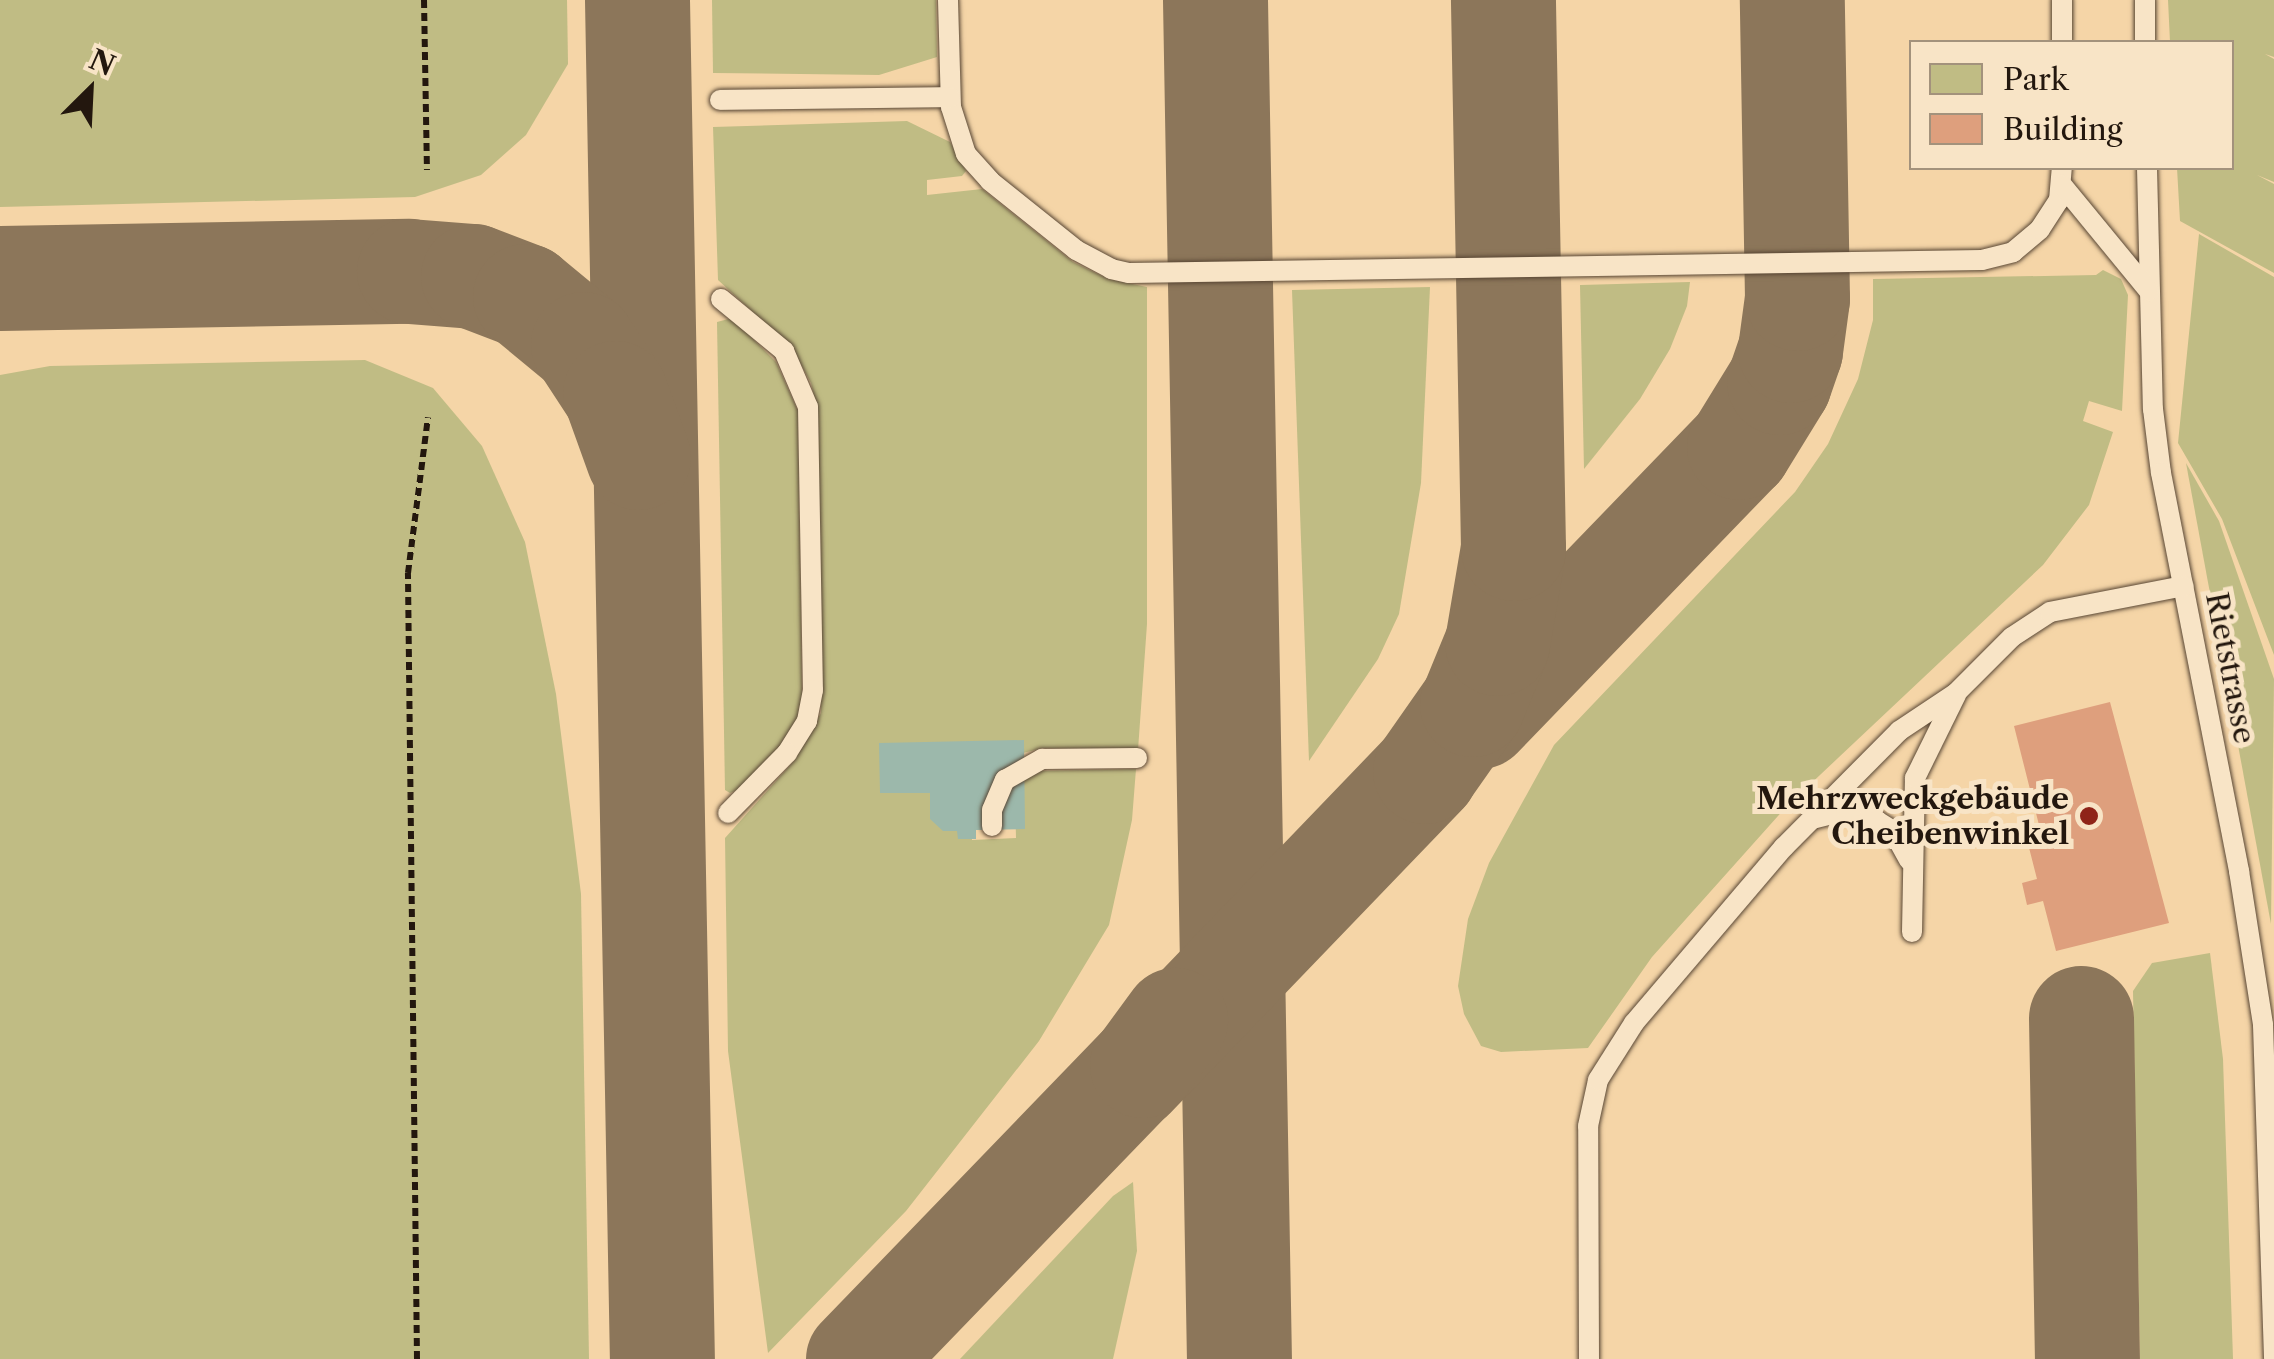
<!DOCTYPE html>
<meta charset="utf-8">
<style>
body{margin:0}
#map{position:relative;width:2274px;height:1359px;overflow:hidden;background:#f5d5a7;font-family:"Libre Caslon Text",serif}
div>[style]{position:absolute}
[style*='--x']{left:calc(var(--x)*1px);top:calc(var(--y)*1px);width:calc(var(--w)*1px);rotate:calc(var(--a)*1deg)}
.green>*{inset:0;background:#c0bc84}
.water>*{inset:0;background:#9cb8ab}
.taxiway>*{height:105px;margin:-52.5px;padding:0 52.5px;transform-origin:52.5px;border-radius:52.5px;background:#8c765a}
.building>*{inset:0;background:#de9f7d}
.path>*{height:6px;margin-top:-3px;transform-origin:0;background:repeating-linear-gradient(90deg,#23170e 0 8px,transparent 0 13px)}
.roads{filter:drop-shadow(0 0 2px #584634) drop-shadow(0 0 2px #584634)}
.lane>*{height:20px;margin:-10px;padding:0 10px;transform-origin:10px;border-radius:10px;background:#f8e4c6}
.dots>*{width:28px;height:28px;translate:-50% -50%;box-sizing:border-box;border:5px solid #f8e4c6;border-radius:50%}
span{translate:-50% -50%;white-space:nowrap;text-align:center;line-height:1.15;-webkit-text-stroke:10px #f8e4c6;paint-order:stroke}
.street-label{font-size:30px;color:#23170e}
.poi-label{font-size:30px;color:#23170e;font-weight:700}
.right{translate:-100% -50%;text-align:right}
.legend{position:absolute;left:1909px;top:40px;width:325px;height:130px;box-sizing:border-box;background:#f8e4c6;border:2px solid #a3927c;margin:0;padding:12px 18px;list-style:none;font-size:30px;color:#23170e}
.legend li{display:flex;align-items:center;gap:20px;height:50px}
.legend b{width:50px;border:2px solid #a3927c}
.north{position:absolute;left:40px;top:40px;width:100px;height:100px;-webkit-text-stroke:8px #f8e4c6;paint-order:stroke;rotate:24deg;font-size:28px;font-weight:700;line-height:40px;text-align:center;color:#23170e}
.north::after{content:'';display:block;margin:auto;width:35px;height:45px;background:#23170e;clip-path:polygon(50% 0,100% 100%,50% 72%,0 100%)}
</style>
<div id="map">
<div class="green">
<div style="clip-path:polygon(0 0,567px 0,568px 64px,526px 135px,481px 175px,415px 197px,0 207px)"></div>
<div style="clip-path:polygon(712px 0,936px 0,937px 57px,879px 75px,713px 73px)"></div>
<div style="clip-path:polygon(2168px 0,2274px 0,2274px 57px,2265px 54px,2274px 59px,2274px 182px,2257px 175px,2274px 184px,2274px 273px,2180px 221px,2177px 168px,2232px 168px,2232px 42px,2170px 42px)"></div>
<div style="clip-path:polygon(907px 121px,950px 142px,966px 171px,962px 176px,927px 180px,927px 195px,982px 189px,1073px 262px,1108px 279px,1147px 287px,1147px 624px,1138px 750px,1043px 748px,1023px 753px,972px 809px,972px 840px,1016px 838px,1015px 798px,1023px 781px,1034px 771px,1136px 769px,1132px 820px,1109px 925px,1039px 1041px,906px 1211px,768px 1353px,728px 1051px,725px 838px,794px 761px,821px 713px,818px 413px,811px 383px,792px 348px,718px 280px,713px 127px)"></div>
<div style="clip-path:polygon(2199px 234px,2274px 277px,2274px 655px,2222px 519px,2178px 443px)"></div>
<div style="clip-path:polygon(2103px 270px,2121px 279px,2128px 295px,2122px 411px,2089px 401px,2083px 421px,2113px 432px,2089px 505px,2043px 565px,1786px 807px,1652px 957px,1588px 1048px,1501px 1052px,1481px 1046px,1464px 1014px,1458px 986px,1468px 919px,1489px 863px,1554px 745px,1795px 492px,1828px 444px,1858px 379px,1873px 320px,1873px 279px,2096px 275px)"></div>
<div style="clip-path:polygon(1690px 282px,1687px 306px,1670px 349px,1640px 399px,1584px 469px,1580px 285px)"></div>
<div style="clip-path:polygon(1430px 287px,1421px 483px,1399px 614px,1378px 659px,1309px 761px,1292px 290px)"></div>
<div style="clip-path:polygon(732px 318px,776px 362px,798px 411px,802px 695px,797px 721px,781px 749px,740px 789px,730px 793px,725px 790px,717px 322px)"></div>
<div style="clip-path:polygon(365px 360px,433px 388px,482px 446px,525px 542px,556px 694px,581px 894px,589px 1359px,0 1359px,0 375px,50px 366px)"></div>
<div style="clip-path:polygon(2186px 463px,2219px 521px,2274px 679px,2271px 924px)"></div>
<div style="clip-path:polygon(2210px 953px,2223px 1059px,2233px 1359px,2140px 1359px,2133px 991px,2152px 963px)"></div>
<div style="clip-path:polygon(1133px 1182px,1137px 1251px,1113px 1359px,960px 1359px,1113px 1196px)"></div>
</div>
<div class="water">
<div style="clip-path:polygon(1024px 740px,1025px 829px,976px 830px,976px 839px,958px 839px,957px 831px,943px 831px,930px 819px,930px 793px,880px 793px,879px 743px)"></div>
</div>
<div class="taxiway">
<div style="--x:637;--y:0;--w:1359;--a:88.95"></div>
<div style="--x:1215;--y:0;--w:1359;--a:88.99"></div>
<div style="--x:0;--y:278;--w:409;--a:-1"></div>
<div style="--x:409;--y:271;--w:64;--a:4.5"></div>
<div style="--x:473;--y:276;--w:56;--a:21"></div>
<div style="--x:525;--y:296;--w:75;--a:39.6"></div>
<div style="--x:583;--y:344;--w:59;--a:56.9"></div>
<div style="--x:615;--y:393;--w:68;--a:70.2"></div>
<div style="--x:1479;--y:716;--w:374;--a:-46"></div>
<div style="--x:1739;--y:447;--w:76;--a:-58.4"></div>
<div style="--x:1779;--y:382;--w:34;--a:-71"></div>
<div style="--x:1790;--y:350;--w:52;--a:-82.3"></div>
<div style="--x:1797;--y:298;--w:298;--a:-91"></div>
<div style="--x:2081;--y:1018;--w:341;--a:89"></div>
<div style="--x:1132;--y:1076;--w:423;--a:-46.1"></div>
<div style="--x:1425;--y:771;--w:82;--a:-55"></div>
<div style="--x:1472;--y:704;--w:66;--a:-67.7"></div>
<div style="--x:1497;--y:643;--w:96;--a:-80.4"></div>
<div style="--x:1513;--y:548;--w:548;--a:-91.05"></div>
<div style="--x:858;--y:1359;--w:409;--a:-46"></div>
<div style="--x:1142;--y:1065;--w:56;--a:-53.7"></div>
</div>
<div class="building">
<div style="clip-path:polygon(2110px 702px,2169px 923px,2056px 951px,2043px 901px,2027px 905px,2022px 883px,2037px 879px,2025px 832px,2040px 829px,2014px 726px)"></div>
</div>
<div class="path">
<div style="--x:424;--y:0;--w:170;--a:89"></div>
<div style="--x:417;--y:1359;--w:786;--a:-90.66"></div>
<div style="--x:408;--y:573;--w:157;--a:-82.7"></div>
</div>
<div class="roads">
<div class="lane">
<div style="--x:948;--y:0;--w:107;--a:88.4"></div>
<div style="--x:951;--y:107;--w:49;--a:72.3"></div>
<div style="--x:966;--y:154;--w:36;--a:48"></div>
<div style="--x:990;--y:181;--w:110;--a:38.7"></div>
<div style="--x:1076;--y:250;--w:40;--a:28"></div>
<div style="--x:1111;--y:269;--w:18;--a:13"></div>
<div style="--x:1129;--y:273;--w:853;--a:-0.87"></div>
<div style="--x:1982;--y:260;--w:32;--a:-14"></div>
<div style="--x:2013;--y:252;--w:35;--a:-40"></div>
<div style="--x:2040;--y:229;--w:35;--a:-57"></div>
<div style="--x:2059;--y:200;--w:32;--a:-85"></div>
<div style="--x:2062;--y:0;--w:42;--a:90"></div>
<div style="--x:2145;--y:0;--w:42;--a:90"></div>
<div style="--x:720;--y:100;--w:230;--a:-0.7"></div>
<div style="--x:2147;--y:168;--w:241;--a:88.6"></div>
<div style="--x:2153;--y:409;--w:64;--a:82.9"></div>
<div style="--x:2161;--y:473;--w:406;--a:78.9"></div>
<div style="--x:2239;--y:871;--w:156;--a:81.1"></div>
<div style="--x:2263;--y:1025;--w:334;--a:88.1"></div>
<div style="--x:2062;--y:185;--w:137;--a:50.6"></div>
<div style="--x:721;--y:299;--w:82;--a:39.5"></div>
<div style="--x:784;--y:351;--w:61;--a:66.8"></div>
<div style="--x:808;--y:407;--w:283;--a:89"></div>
<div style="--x:813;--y:690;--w:32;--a:101"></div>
<div style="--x:807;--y:721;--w:38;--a:122"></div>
<div style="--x:787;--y:753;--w:84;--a:134.5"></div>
<div style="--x:1812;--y:819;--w:34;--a:-14"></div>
<div style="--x:1845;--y:811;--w:34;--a:17"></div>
<div style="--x:1877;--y:821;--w:19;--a:32"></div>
<div style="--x:1893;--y:831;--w:33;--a:61"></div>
<div style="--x:992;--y:826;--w:16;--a:-90"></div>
<div style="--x:992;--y:810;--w:33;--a:-67"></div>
<div style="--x:1005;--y:780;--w:43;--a:-29.6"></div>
<div style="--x:1042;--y:759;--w:95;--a:-0.6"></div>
<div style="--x:1912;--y:932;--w:154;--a:-88.9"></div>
<div style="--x:1915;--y:778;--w:93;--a:-63.7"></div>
<div style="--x:1589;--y:1359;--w:233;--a:-90.2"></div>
<div style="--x:1588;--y:1126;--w:47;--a:-77.7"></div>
<div style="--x:1598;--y:1080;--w:67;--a:-57.7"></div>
<div style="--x:1634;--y:1023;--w:231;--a:-49.6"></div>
<div style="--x:1784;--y:847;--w:163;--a:-45.2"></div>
<div style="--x:1899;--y:731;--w:69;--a:-33.7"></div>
<div style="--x:1956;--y:693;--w:79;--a:-45"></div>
<div style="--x:2012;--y:637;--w:45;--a:-33.3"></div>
<div style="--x:2050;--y:612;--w:136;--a:-11"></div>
</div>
</div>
<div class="dots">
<div style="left:2089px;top:816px;background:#8f2418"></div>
</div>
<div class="street-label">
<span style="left:2230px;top:668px;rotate:79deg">Rietstrasse</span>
</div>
<div class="poi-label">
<span class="right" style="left:2069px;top:816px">Mehrzweckgebäude<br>Cheibenwinkel</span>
</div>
<ul class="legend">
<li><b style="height:28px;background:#c0bc84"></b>Park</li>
<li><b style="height:28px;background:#de9f7d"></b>Building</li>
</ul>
<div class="north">N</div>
</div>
